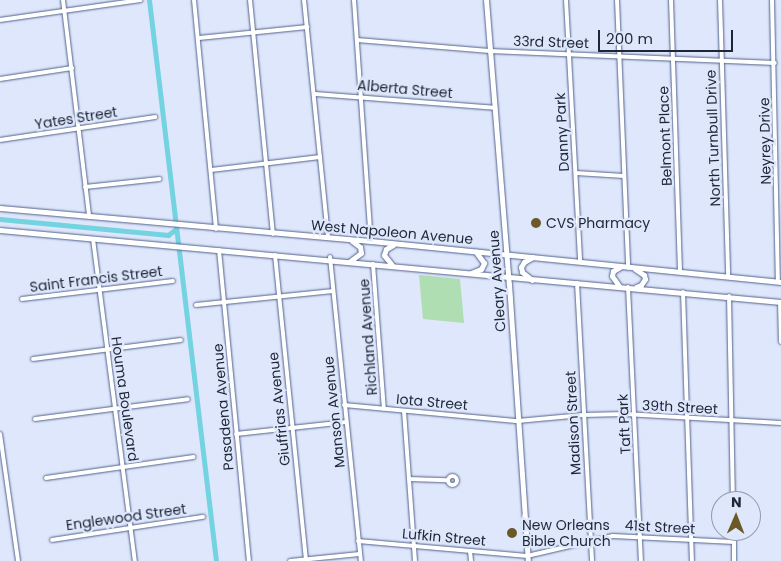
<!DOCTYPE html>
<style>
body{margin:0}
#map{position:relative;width:781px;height:561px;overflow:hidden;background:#dee7fb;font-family:Poppins,sans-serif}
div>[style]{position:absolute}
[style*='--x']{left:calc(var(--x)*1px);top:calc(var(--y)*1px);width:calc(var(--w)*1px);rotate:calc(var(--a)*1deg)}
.green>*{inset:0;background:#aedeb1}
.canal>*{height:5px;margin:-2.5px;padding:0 2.5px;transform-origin:2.5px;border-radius:2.5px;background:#74d3e0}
.roads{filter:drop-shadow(0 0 1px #51628d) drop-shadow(0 0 1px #51628d)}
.street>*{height:4px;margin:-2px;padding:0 2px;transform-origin:2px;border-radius:2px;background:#fff}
.street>.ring{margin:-2px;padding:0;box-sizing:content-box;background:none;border:4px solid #fff;border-radius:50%}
.secondary>*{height:5px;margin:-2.5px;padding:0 2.5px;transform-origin:2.5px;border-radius:2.5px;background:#fff}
.dots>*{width:14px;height:14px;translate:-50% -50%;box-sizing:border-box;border:2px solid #dee7fb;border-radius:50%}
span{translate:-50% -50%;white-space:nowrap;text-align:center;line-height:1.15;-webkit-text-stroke:4.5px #dee7fb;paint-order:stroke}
.street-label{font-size:14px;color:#1e2638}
.poi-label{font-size:14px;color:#1e2638}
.left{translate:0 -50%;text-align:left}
.north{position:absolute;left:711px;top:491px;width:50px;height:50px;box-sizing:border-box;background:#dee7fb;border:1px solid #919aad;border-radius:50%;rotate:1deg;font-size:14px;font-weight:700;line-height:20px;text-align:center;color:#1e2638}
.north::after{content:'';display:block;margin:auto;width:18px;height:22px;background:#6d5827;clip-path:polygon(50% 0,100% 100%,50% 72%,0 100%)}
.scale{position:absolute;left:598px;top:30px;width:135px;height:22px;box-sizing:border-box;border:2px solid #1e2638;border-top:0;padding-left:6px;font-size:15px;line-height:18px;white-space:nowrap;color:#1e2638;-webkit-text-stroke:4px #dee7fb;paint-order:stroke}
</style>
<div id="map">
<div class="green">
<div style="clip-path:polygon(419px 275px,460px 279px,464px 323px,423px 319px)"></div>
</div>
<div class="canal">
<div style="--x:149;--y:0;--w:565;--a:83.19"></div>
<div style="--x:0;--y:219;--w:169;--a:5.4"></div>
<div style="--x:168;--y:235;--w:10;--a:-37"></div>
</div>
<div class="roads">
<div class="street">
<div style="--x:63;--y:0;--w:218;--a:83.1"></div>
<div style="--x:194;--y:0;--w:230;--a:84.5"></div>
<div style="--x:250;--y:0;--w:235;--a:84.4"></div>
<div style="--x:304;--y:0;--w:239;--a:84.2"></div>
<div style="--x:354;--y:0;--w:242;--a:86"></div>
<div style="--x:566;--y:0;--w:262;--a:86.9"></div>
<div style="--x:617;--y:0;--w:268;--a:87.6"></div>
<div style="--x:671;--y:0;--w:272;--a:88.1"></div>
<div style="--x:720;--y:0;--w:276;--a:88.3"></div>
<div style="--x:772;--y:0;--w:282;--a:88.8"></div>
<div style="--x:0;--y:20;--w:142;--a:-8.1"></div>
<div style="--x:199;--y:38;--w:109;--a:-5.8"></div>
<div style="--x:357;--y:40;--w:133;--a:4.7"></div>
<div style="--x:490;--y:51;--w:285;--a:2.4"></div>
<div style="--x:0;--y:79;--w:73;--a:-8.7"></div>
<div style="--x:314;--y:94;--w:182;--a:4.4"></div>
<div style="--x:0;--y:140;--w:157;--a:-8.4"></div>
<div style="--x:211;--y:170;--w:110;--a:-6.8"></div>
<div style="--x:576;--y:173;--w:48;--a:3.6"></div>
<div style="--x:85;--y:187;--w:75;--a:-6.1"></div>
<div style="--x:93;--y:239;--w:325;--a:82.6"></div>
<div style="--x:219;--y:250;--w:312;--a:84.5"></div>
<div style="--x:275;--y:255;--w:308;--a:84.2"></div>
<div style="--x:330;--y:257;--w:306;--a:84.2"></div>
<div style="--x:373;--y:264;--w:145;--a:85.7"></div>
<div style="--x:577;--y:283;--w:278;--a:86.9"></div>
<div style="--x:628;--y:287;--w:274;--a:87.3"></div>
<div style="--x:683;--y:292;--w:269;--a:88.1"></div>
<div style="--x:729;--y:296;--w:205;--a:88.9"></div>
<div style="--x:22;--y:299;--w:152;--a:-6.8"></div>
<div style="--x:780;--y:302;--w:40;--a:88.6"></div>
<div style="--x:196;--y:305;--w:138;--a:-5.8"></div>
<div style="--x:33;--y:359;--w:149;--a:-7.3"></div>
<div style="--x:344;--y:405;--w:175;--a:5.3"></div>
<div style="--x:518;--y:421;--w:65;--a:-5.3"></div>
<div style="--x:583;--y:415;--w:42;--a:-1.4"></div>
<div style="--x:625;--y:414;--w:156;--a:3.3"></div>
<div style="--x:404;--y:411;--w:150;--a:85.8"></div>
<div style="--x:35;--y:419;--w:154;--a:-7.4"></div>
<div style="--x:0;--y:434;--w:128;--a:81.9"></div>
<div style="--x:236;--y:434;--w:111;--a:-6.2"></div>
<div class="ring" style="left:447.5px;top:475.5px;width:5px;height:5px"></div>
<div style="--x:46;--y:478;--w:149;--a:-8.1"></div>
<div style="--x:409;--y:479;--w:38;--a:2"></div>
<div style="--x:734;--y:531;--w:30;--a:90"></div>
<div style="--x:52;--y:540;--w:153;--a:-8.7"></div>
<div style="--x:358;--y:541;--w:170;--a:5.1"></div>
<div style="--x:527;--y:556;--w:88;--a:-13.1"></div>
<div style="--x:613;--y:536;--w:121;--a:2.8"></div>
<div style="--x:470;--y:551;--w:10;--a:84"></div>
<div style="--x:290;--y:561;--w:70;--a:-5.7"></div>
</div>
<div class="secondary">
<div style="--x:486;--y:0;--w:285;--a:85.4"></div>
<div style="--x:509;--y:284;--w:278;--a:86.1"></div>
<div style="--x:0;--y:208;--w:372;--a:5.1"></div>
<div style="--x:371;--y:241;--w:412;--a:5.7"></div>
<div style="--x:0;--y:230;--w:784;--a:5.27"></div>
<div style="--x:349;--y:262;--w:15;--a:-37"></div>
<div style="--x:361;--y:253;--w:6;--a:-99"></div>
<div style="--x:360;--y:247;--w:10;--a:-143"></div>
<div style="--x:392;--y:265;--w:13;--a:-129"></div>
<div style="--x:384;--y:255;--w:6;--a:-72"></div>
<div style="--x:386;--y:249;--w:8;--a:-30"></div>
<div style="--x:635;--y:269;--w:11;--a:34"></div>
<div style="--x:644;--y:275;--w:4;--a:76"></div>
<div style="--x:645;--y:279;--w:7;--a:124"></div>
<div style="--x:641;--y:285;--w:5;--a:158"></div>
<div style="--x:471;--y:273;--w:11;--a:-22"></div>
<div style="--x:481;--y:269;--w:7;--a:-63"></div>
<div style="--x:484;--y:263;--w:14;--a:-126"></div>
<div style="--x:532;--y:280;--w:13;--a:-141"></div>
<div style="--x:522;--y:272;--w:5;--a:-101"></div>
<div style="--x:521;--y:267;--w:6;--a:-59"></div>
<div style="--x:524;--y:262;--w:10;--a:-29"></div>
<div style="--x:619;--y:286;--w:12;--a:-125"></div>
<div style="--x:612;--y:276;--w:5;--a:-79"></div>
<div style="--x:613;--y:271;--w:8;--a:-30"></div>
</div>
</div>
<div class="dots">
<div style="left:536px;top:223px;background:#6d5827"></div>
<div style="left:512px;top:533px;background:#6d5827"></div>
</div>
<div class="street-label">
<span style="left:551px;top:42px;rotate:2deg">33rd Street</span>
<span style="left:405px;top:89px;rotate:5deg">Alberta Street</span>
<span style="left:76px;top:118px;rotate:-9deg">Yates Street</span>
<span style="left:562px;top:132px;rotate:-93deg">Danny Park</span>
<span style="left:665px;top:136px;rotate:-92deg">Belmont Place</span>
<span style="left:713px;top:138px;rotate:-92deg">North Turnbull Drive</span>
<span style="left:765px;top:141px;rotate:-91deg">Neyrey Drive</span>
<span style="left:392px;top:232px;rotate:5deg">West Napoleon Avenue</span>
<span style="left:96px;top:279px;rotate:-7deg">Saint Francis Street</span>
<span style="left:497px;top:281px;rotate:-94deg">Cleary Avenue</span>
<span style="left:368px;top:337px;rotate:-94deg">Richland Avenue</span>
<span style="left:125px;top:399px;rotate:82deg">Houma Boulevard</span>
<span style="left:432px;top:402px;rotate:5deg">Iota Street</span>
<span style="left:223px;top:407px;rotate:-95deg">Pasadena Avenue</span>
<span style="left:680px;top:407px;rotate:3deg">39th Street</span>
<span style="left:279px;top:409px;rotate:-96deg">Giuffrias Avenue</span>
<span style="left:334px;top:412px;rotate:-96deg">Manson Avenue</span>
<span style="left:573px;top:423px;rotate:-93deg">Madison Street</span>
<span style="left:624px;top:424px;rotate:-93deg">Taft Park</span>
<span style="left:126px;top:517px;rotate:-8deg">Englewood Street</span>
<span style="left:660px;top:527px;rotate:3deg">41st Street</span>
<span style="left:444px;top:537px;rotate:5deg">Lufkin Street</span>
</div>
<div class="poi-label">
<span class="left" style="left:546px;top:223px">CVS Pharmacy</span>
<span class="left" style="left:522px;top:533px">New Orleans<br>Bible Church</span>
</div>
<div class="north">N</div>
<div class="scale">200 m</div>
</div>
